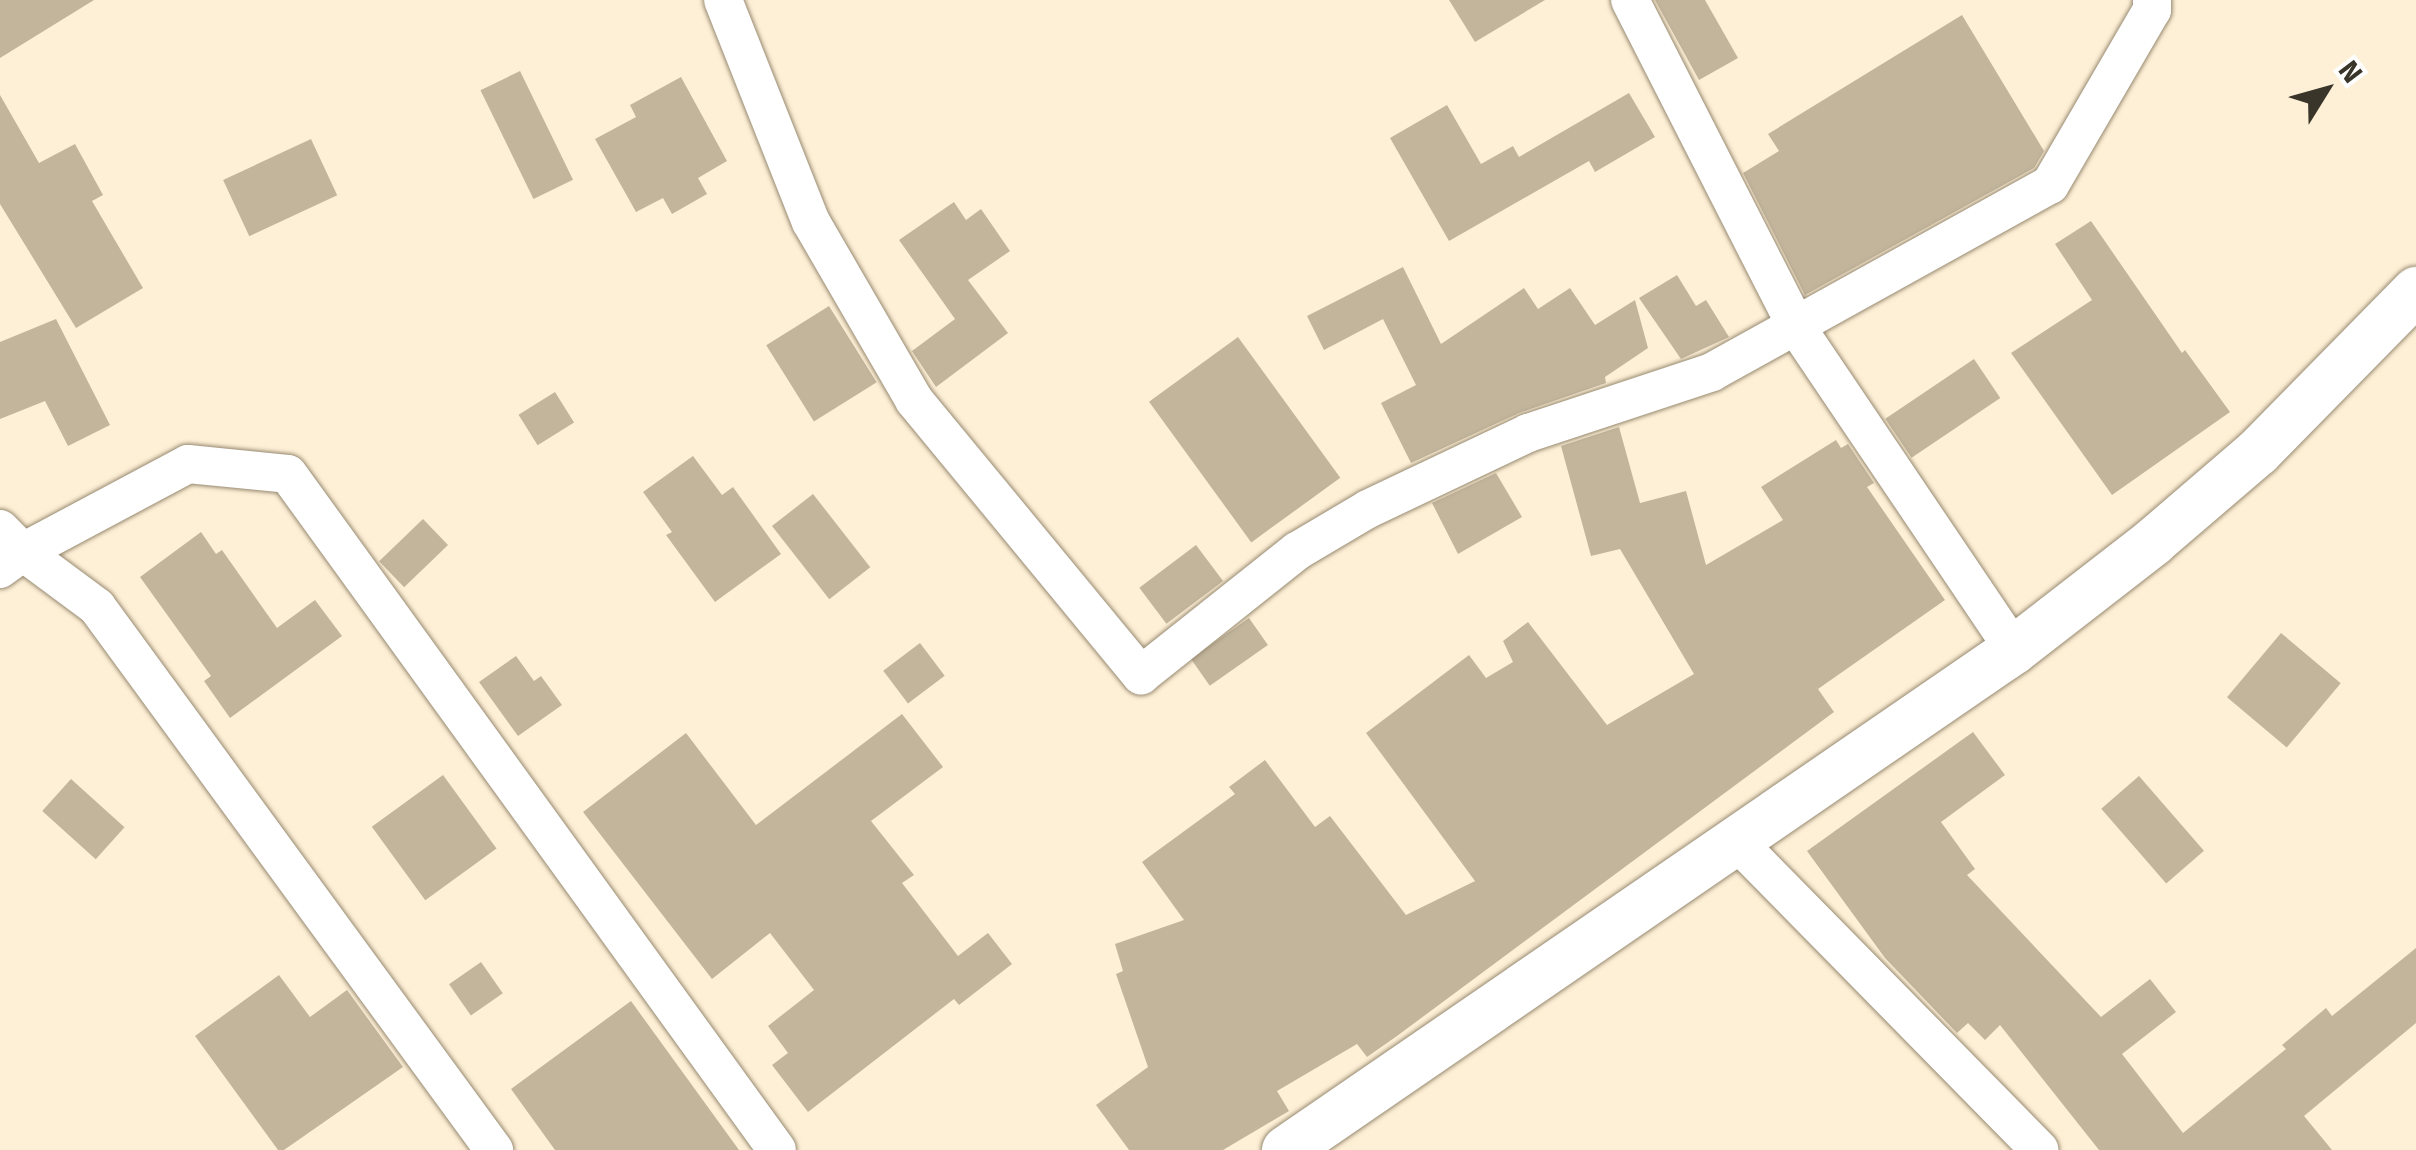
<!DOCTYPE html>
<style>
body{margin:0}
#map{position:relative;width:2416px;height:1150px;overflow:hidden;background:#fef0d6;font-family:"Fira Sans",sans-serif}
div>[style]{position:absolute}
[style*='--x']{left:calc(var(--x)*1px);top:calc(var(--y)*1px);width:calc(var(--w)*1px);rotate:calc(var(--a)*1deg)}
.building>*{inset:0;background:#c2b59c;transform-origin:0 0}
.roads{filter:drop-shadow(0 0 2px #978a72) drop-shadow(0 0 2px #978a72)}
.minor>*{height:38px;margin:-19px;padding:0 19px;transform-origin:19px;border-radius:19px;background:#fff}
.tertiary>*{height:48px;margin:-24px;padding:0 24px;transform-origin:24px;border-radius:24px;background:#fff}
span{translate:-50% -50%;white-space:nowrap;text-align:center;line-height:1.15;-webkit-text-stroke:8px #fff;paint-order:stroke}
.north{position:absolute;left:2276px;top:40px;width:100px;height:100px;-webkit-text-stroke:8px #fff;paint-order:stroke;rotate:53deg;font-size:28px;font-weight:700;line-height:40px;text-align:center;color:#3a352b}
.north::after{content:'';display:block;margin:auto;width:35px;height:45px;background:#3a352b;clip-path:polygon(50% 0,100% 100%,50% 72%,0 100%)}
</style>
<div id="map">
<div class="building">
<div style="clip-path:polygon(0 0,94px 0,0 58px)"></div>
<div style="clip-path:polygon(1449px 0,1545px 0,1475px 42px)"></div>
<div style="clip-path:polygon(1655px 0,1705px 0,1738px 58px,1699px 80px)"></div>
<div style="clip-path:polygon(1962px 15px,2044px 151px,2034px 168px,1805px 295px,1743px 173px,1779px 151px,1768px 134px)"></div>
<div style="left:520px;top:71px;width:121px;height:44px;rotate:64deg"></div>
<div style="clip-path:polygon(681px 77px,727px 161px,698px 178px,707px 194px,672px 214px,663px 198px,636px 212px,595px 139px,636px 117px,630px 105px)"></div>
<div style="clip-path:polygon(1629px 93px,1655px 137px,1595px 172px,1589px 161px,1449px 241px,1390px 138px,1447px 105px,1481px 164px,1513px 146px,1519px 157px)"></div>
<div style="clip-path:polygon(0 95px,39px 163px,75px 144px,103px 195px,92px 201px,143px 288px,76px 328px,0 204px)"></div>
<div style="left:311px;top:139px;width:62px;height:97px;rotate:65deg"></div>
<div style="clip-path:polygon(954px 202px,966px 220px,981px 209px,1010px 251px,968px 280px,1008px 333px,936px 387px,912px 351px,955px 319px,899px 240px)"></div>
<div style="clip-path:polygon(2091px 221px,2182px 353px,2185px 350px,2230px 412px,2112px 495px,2011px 353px,2092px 300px,2055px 244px)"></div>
<div style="clip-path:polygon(1403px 267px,1441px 344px,1524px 288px,1538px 309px,1570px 288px,1595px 325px,1635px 300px,1648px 348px,1605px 377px,1606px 383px,1519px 413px,1411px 463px,1381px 403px,1416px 385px,1383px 319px,1324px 350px,1307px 316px)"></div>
<div style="clip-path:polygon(1677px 275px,1696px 306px,1706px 300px,1729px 337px,1681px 359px,1639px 298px)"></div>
<div style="left:829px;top:306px;width:90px;height:74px;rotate:58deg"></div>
<div style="clip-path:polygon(56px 319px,110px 425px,68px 446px,45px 401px,0 419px,0 342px)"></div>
<div style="left:1238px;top:337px;width:174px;height:110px;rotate:54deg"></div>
<div style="left:1974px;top:359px;width:47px;height:107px;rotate:56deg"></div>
<div style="left:555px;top:392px;width:36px;height:43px;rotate:58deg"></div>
<div style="clip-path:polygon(1619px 427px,1640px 503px,1686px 491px,1706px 565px,1783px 520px,1761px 487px,1836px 440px,1841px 448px,1848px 444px,1874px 483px,1867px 487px,1945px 600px,1818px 689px,1834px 712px,1397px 1036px,1367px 1057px,1357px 1044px,1277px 1091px,1289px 1111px,1223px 1150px,1129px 1150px,1096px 1105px,1148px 1067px,1116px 974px,1123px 971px,1115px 944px,1184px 920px,1142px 862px,1235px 794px,1229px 787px,1265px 760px,1315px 827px,1330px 816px,1406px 915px,1475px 881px,1366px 733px,1469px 655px,1486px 678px,1513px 662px,1503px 641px,1528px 622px,1607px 725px,1694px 674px,1620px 549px,1591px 556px,1561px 446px)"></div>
<div style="clip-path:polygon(693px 456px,722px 495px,733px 487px,781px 554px,715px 602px,666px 535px,672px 532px,643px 492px)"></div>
<div style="clip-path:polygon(1496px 473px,1522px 517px,1458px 554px,1432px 503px)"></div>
<div style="left:813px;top:494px;width:93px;height:52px;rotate:52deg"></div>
<div style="left:423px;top:519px;width:36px;height:61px;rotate:46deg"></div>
<div style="clip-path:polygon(201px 532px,216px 554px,222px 550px,277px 628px,315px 600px,342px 636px,230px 718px,204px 681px,211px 676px,140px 577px)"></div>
<div style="left:1196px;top:545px;width:45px;height:71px;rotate:53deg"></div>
<div style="left:1249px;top:618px;width:33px;height:71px;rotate:55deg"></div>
<div style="left:2281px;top:633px;width:78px;height:84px;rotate:40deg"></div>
<div style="left:920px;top:643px;width:41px;height:46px;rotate:53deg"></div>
<div style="clip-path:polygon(516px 656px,534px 681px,541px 676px,562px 705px,518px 736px,479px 682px)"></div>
<div style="clip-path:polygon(902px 714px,943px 767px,871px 821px,914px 875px,902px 883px,958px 956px,988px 933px,1012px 964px,959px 1005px,954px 999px,808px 1112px,772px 1065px,788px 1053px,768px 1026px,814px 990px,770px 933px,712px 979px,583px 812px,686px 733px,756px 825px)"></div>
<div style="clip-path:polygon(1973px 732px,2005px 775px,1941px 822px,1975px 869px,1967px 875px,2101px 1017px,2150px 979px,2176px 1012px,2122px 1054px,2183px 1133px,2286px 1049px,2282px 1045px,2326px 1008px,2332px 1016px,2416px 948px,2416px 1023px,2304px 1116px,2332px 1150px,2099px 1150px,2000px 1025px,1985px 1040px,1968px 1023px,1957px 1033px,1885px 958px,1807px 851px)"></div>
<div style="left:443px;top:775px;width:91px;height:88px;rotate:54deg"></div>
<div style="left:2139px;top:776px;width:99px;height:50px;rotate:49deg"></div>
<div style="left:71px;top:779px;width:72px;height:43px;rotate:42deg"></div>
<div style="left:481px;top:962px;width:38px;height:39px;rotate:55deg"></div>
<div style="clip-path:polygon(279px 975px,310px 1017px,347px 990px,403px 1067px,284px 1150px,278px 1150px,195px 1036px)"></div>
<div style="clip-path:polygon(631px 1001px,739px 1150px,555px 1150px,511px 1089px)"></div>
</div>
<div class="roads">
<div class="minor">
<div style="--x:723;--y:0;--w:239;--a:68.4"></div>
<div style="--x:811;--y:222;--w:206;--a:59.9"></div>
<div style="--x:914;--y:400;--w:357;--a:50.5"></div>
<div style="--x:1141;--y:675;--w:199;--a:-38.5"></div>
<div style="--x:1297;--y:551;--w:82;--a:-30.6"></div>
<div style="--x:1368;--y:509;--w:177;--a:-25.4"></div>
<div style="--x:1528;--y:433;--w:194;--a:-18.3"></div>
<div style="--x:1712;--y:372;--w:386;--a:-29"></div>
<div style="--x:2050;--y:185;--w:203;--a:-59.8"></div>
<div style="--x:2152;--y:10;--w:10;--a:-90"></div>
<div style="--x:1630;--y:0;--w:368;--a:63"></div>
<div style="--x:1797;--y:328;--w:388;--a:56"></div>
<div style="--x:0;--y:529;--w:33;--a:45"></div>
<div style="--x:23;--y:552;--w:187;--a:-28.1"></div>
<div style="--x:188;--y:464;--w:100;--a:5.7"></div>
<div style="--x:288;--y:474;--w:834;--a:54.12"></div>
<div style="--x:0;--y:569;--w:29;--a:-36"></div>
<div style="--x:23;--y:552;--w:92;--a:36.6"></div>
<div style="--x:97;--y:607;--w:673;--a:53.83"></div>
<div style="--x:1736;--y:841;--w:433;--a:45.5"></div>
</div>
<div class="tertiary">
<div style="--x:1286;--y:1150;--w:883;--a:-34.48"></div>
<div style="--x:2014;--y:650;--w:176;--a:-37.8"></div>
<div style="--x:2153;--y:542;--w:138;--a:-40.6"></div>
<div style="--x:2258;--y:452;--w:226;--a:-45.5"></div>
</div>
</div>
<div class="north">N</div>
</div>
